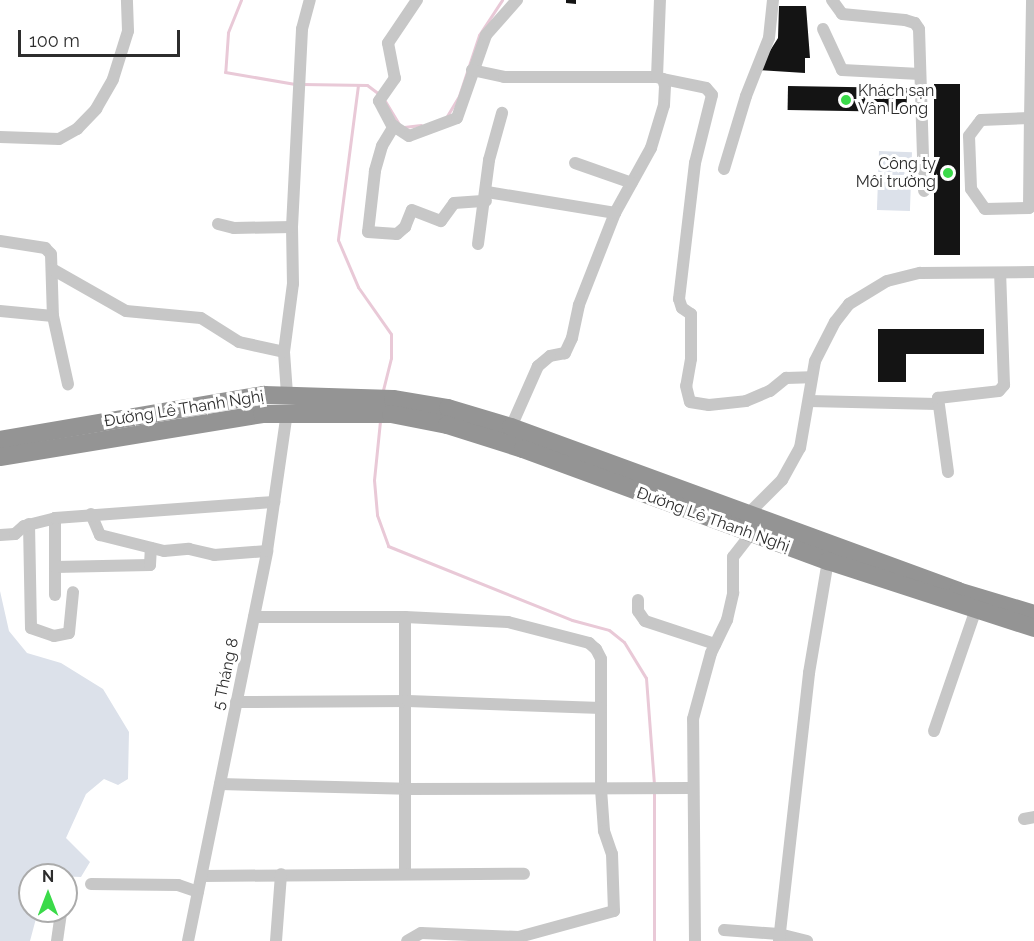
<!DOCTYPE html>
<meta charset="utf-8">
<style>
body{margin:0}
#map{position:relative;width:1034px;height:941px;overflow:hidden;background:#fff;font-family:Raleway,sans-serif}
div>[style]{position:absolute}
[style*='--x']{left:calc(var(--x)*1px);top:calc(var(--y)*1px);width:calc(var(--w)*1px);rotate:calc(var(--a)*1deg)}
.green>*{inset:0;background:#dce1ea;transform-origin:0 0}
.stream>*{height:3px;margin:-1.5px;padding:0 1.5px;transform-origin:1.5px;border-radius:1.5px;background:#e9c9d7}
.building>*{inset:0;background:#141414;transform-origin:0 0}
.minor>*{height:12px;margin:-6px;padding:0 6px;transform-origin:6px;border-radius:6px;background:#c7c7c7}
.highway>*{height:18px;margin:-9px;padding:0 9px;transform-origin:9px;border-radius:9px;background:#949494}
.dots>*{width:16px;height:16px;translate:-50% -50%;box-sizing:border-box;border:3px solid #fff;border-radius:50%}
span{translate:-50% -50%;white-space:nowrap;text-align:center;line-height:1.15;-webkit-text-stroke:6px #fff;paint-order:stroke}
.poi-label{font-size:16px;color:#2d2d2d}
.left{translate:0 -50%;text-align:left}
.right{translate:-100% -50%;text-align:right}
.street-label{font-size:16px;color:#2d2d2d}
.north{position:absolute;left:18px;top:863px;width:60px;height:60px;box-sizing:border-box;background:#fff;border:2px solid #ababab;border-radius:50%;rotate:0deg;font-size:16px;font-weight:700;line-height:24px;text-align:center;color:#2d2d2d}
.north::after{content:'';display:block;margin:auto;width:21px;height:27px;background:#3ada49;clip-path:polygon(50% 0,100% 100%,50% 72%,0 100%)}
.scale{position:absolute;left:18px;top:30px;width:162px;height:27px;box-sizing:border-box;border:3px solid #2d2d2d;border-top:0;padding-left:8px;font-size:18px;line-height:21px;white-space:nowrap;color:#2d2d2d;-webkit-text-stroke:4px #fff;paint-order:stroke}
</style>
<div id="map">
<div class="green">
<div style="left:879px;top:151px;width:33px;height:59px;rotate:2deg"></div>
<div style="clip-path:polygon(0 591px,9px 631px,27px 653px,61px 663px,103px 689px,129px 732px,128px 779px,118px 785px,104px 779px,86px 794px,66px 838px,90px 862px,81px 877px,30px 875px,30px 911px,38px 911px,30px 941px,0 941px)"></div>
</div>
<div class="stream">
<div style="--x:241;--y:0;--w:35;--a:112"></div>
<div style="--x:228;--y:33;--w:39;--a:94"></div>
<div style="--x:225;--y:72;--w:71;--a:9.7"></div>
<div style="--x:302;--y:84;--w:65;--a:0.9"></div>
<div style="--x:367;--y:85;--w:15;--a:37"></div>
<div style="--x:358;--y:85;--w:156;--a:97.4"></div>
<div style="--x:338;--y:240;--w:51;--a:66.9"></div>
<div style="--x:358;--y:287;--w:57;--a:54.9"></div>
<div style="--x:391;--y:334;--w:24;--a:90"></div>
<div style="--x:391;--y:358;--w:36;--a:104"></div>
<div style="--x:385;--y:101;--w:27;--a:59"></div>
<div style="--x:447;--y:116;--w:23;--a:-59"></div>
<div style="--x:459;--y:96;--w:64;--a:-71.8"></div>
<div style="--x:479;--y:35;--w:42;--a:-56.7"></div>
<div style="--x:404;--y:127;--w:17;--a:-7"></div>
<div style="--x:380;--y:421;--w:59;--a:95.8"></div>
<div style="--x:374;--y:480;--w:35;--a:85"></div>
<div style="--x:377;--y:515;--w:33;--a:70"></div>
<div style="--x:388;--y:546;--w:198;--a:21.9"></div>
<div style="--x:572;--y:620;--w:38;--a:15"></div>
<div style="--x:609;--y:630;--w:19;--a:39"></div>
<div style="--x:624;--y:642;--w:42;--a:58.6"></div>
<div style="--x:646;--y:678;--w:107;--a:85.7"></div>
<div style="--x:654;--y:941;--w:149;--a:-90"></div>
</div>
<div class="building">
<div style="clip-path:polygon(566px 0,576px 0,576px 4px,566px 3px)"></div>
<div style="clip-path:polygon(779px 6px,806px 6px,810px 58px,805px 58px,805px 73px,758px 70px,778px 38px)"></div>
<div style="left:934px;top:84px;width:26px;height:171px"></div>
<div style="left:788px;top:86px;width:119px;height:24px;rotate:1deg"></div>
<div style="clip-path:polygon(878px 329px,984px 329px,984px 354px,906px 354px,906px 382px,878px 382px)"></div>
</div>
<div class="minor">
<div style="--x:417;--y:0;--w:52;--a:124"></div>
<div style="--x:388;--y:43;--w:36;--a:79"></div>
<div style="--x:395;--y:78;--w:28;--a:125"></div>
<div style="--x:379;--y:101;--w:27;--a:62"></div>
<div style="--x:392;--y:125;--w:20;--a:33"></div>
<div style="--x:409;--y:136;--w:51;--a:-20.6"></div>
<div style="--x:457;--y:118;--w:88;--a:-70.7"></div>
<div style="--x:486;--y:35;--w:47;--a:-48.5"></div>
<div style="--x:832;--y:0;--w:17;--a:54"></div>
<div style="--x:842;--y:14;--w:63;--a:5.4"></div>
<div style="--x:905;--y:20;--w:10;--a:17"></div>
<div style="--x:915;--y:23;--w:7;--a:56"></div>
<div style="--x:919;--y:29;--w:162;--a:88.2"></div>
<div style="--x:823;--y:29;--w:45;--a:65.1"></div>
<div style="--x:842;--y:70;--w:78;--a:2.9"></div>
<div style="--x:472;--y:70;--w:33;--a:12"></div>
<div style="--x:504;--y:77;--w:153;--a:0"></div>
<div style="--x:657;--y:77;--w:6;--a:18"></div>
<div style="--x:663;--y:79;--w:7;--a:74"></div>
<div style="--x:665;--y:86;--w:19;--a:93"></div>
<div style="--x:664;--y:105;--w:45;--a:106.8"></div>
<div style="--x:651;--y:148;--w:74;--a:119"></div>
<div style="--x:615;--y:213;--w:99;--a:111.4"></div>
<div style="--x:579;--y:305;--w:34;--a:102"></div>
<div style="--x:572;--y:338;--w:17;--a:115"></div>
<div style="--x:565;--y:353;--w:15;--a:169"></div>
<div style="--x:550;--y:356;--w:16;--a:140"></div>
<div style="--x:538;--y:366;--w:67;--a:113.9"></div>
<div style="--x:657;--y:77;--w:77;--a:-87.8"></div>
<div style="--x:663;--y:79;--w:44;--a:11.8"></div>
<div style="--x:706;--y:88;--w:9;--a:49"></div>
<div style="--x:712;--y:95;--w:70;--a:104"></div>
<div style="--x:695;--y:163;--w:137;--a:96.7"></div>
<div style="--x:679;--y:299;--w:9;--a:72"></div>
<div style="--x:682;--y:308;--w:11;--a:34"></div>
<div style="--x:691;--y:314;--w:45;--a:90"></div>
<div style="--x:691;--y:359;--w:27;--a:100"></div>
<div style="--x:686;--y:386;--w:16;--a:76"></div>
<div style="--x:690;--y:402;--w:19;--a:9"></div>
<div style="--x:709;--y:405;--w:37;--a:-6"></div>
<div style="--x:746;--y:401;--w:26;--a:-23"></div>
<div style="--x:770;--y:391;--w:21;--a:-39"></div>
<div style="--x:786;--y:378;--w:24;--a:-2"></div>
<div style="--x:1030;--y:118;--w:49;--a:177.7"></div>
<div style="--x:981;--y:120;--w:20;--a:127"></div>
<div style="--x:969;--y:136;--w:53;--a:87.8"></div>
<div style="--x:971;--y:189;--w:24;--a:55"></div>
<div style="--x:985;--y:209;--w:44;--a:-1.3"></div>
<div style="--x:1029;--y:208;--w:90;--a:-89.4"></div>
<div style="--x:1030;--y:118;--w:118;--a:-89"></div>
<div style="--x:394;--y:126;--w:23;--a:121"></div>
<div style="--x:382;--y:146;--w:26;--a:106"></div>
<div style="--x:375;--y:171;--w:61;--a:96.5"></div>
<div style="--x:368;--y:232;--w:29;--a:4"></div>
<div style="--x:397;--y:234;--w:11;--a:-41"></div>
<div style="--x:405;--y:227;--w:18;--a:-68"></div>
<div style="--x:412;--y:210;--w:31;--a:21"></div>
<div style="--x:441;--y:221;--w:22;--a:-54"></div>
<div style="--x:454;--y:203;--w:32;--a:-4"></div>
<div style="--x:0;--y:137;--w:59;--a:1.9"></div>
<div style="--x:59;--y:139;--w:21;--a:-29"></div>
<div style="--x:77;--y:129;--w:28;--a:-46"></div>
<div style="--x:96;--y:109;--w:34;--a:-60"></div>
<div style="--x:113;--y:79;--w:50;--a:-72.6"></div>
<div style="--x:128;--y:31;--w:31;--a:-92"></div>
<div style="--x:575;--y:163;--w:60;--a:19.3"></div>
<div style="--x:724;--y:169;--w:76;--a:-73.2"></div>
<div style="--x:746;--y:96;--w:62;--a:-68.4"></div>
<div style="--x:769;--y:38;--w:38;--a:-84"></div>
<div style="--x:487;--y:192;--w:130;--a:9.3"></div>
<div style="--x:218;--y:224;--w:16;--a:14"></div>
<div style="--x:234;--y:228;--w:58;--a:-1"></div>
<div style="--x:0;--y:241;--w:46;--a:8.8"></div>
<div style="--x:45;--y:248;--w:8;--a:45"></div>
<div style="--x:51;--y:254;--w:62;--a:88.2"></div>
<div style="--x:53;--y:316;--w:70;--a:77.6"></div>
<div style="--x:478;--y:244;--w:85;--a:-82.5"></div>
<div style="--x:489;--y:160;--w:49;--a:-74.5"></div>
<div style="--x:52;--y:269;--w:85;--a:29.6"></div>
<div style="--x:126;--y:311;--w:75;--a:5.3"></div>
<div style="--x:201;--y:318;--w:45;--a:32.3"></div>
<div style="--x:239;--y:342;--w:46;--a:12.5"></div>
<div style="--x:0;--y:311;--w:53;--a:5.4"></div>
<div style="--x:287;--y:394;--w:42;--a:-94.1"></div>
<div style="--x:284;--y:352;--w:69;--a:-82.5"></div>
<div style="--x:293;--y:284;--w:57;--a:-91"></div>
<div style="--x:292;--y:227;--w:198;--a:-87.1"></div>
<div style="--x:302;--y:29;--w:30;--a:-75"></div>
<div style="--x:809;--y:401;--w:128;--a:1.3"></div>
<div style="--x:948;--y:472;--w:75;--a:-97.7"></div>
<div style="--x:938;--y:398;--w:61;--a:-6.5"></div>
<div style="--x:999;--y:391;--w:8;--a:-50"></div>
<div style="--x:1004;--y:385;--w:112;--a:-92"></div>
<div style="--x:749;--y:513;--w:47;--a:-45"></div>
<div style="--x:782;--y:480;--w:37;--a:-61"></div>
<div style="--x:800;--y:448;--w:88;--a:-80.2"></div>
<div style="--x:815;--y:361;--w:44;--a:-62.9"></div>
<div style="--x:835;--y:322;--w:23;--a:-52"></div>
<div style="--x:849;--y:304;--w:44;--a:-31.2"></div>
<div style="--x:887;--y:281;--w:34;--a:-14"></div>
<div style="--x:920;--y:273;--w:114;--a:-0.5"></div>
<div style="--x:91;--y:514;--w:23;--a:67"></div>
<div style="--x:100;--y:535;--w:66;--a:14"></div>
<div style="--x:164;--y:551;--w:25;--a:-5"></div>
<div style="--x:189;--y:549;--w:26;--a:13"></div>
<div style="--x:214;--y:555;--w:53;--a:-4.3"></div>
<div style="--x:55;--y:518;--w:77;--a:90"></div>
<div style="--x:29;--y:524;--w:104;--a:88.9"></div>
<div style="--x:31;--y:628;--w:24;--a:19"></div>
<div style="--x:54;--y:636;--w:15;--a:-11"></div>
<div style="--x:69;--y:633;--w:41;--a:-84.4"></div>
<div style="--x:0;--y:535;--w:15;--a:-4"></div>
<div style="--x:15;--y:534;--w:12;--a:-42"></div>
<div style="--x:24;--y:526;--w:32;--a:-14"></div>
<div style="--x:55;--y:518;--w:220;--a:-4.2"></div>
<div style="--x:55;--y:567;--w:95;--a:-1.2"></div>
<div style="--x:150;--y:565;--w:17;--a:-87"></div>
<div style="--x:638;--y:600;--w:11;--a:90"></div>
<div style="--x:638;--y:611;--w:12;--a:55"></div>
<div style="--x:645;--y:621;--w:74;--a:18.2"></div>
<div style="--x:254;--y:617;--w:151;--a:0"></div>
<div style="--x:405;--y:617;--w:103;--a:2.8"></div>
<div style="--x:508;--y:622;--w:84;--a:14.5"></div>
<div style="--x:589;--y:643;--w:9;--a:41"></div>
<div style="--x:596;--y:649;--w:11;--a:63"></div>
<div style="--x:601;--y:659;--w:130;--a:90"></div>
<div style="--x:601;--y:789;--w:42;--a:85.9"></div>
<div style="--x:604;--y:831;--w:24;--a:71"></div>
<div style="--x:612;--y:854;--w:57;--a:88"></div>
<div style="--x:614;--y:911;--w:98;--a:164.7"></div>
<div style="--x:519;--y:937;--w:98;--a:-177.7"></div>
<div style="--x:421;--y:933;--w:16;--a:150"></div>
<div style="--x:405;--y:617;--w:256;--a:90"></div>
<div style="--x:236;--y:702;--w:172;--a:-0.3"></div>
<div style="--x:408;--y:701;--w:193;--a:2.1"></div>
<div style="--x:934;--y:731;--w:126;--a:-71"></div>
<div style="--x:220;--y:784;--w:186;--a:1.5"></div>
<div style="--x:406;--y:789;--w:286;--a:-0.2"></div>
<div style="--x:1024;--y:819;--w:10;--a:-11"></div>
<div style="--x:202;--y:876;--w:322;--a:-0.4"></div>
<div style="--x:91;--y:884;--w:87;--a:0.7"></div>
<div style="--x:178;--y:885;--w:21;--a:19"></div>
<div style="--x:724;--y:930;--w:55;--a:4.2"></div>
<div style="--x:779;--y:934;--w:29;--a:14"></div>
<div style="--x:57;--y:941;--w:30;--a:-82"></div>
<div style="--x:188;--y:941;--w:398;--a:-78.5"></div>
<div style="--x:267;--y:551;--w:140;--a:-81.8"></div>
<div style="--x:276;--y:941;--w:67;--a:-85.7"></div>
<div style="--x:695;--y:941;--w:222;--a:-90.5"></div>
<div style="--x:693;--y:719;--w:68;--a:-74.7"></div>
<div style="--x:711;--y:653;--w:37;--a:-64"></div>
<div style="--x:727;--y:620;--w:28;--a:-77"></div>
<div style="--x:733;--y:593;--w:36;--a:-90"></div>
<div style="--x:733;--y:557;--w:29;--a:-52"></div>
<div style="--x:779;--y:941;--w:270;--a:-83.6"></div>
<div style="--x:809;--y:673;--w:114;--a:-80.4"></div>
</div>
<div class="highway">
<div style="--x:0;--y:440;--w:268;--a:-9.7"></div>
<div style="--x:264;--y:395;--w:129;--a:1.8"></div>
<div style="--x:393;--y:399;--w:56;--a:9.3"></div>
<div style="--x:448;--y:408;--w:66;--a:16.8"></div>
<div style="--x:511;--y:427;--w:476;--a:20.1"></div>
<div style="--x:958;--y:591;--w:79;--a:16.8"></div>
<div style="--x:0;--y:457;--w:266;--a:-9.3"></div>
<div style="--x:262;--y:414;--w:129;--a:0"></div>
<div style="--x:391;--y:414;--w:57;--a:11.1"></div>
<div style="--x:447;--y:425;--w:80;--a:17.5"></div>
<div style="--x:523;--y:449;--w:325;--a:20.2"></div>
<div style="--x:828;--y:561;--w:217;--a:18"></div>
</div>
<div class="dots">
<div style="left:846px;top:100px;background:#3ada49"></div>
<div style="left:948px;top:173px;background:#3ada49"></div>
</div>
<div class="poi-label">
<span class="left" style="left:858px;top:100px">Khách sạn<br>Vân Long</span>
<span class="right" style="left:936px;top:173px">Công ty<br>Môi trường</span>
</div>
<div class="street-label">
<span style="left:184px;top:409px;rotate:-9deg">Đường Lê Thanh Nghị</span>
<span style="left:713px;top:520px;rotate:20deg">Đường Lê Thanh Nghị</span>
<span style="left:226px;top:674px;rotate:-78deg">5 Tháng 8</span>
</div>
<div class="north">N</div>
<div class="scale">100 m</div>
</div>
